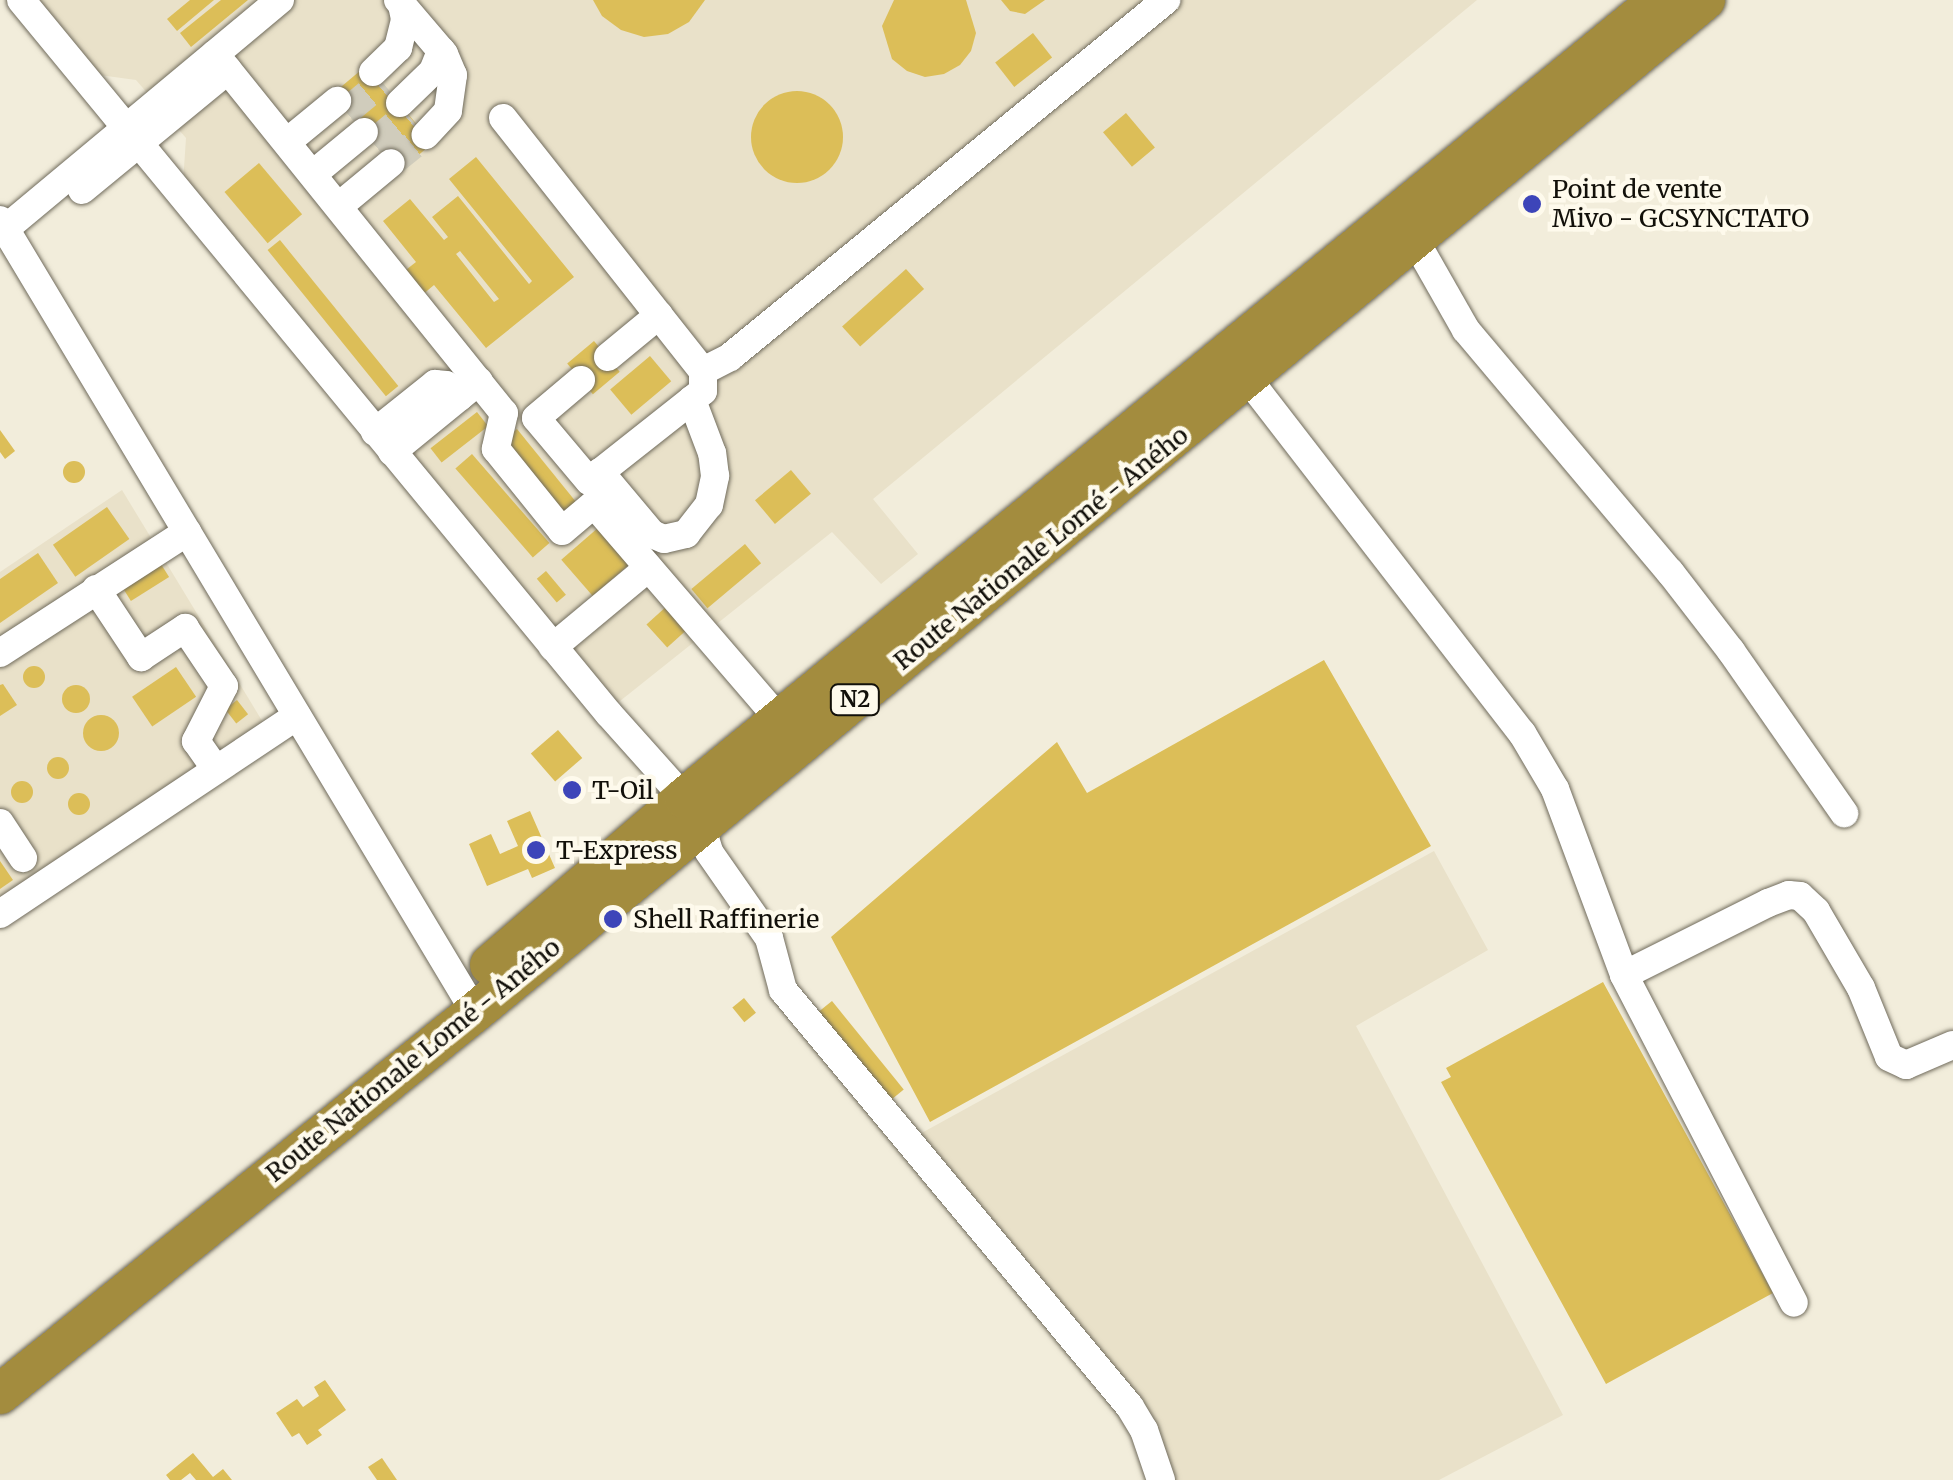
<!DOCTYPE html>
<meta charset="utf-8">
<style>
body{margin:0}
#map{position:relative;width:1953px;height:1480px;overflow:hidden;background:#f2eddb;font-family:Merriweather,serif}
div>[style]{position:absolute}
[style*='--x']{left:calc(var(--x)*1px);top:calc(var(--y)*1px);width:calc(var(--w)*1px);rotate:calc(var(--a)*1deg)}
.built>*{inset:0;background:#e9e1c9}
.building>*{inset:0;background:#dcbe58;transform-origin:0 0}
.round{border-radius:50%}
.minor-tunnel>*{height:28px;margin-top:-14px;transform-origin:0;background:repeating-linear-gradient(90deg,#d0ccbc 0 28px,transparent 0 42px)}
.roads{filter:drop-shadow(0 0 2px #706b5c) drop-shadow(0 0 2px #706b5c)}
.minor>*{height:28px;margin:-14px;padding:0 14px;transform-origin:14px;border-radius:14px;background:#fff}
.highway>*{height:40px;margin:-20px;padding:0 20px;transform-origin:20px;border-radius:20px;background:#a38c3e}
.dots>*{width:28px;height:28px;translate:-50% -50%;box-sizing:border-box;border:5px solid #fefaec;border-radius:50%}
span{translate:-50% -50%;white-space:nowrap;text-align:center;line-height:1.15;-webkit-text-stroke:9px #fefaec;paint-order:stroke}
.shield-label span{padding:2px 8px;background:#fefaec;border:2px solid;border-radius:8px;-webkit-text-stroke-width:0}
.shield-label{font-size:22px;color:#12100a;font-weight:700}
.poi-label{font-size:25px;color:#12100a}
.left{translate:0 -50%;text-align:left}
.street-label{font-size:25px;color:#12100a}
</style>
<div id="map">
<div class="built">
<div style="clip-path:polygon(27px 0,1477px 0,873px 499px,918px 554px,881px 584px,832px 532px,610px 709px,183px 183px,186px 138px,136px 80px,85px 73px)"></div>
<div style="clip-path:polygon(122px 490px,275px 742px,0 928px,0 572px)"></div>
<div style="clip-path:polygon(1434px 851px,1488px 950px,1356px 1026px,1563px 1415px,1439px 1480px,1168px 1480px,918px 1135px)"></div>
</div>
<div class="building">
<div style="clip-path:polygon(190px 0,214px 0,177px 31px,167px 19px)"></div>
<div style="clip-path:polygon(221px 0,248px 0,191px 47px,180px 33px)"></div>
<div style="clip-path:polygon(593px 0,705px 0,689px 22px,668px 34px,644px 37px,621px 30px,602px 16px)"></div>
<div style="clip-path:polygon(894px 0,966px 0,976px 33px,971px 51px,960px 65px,944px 74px,925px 77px,907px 71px,892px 59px,882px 26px)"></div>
<div style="clip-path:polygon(1001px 0,1045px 0,1025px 14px,1010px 11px)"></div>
<div style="left:1033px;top:33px;width:31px;height:48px;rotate:52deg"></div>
<div style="left:367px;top:65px;width:102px;height:45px;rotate:50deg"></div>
<div class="round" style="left:751px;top:91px;width:92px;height:92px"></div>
<div style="left:1126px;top:113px;width:45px;height:30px;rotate:50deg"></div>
<div style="clip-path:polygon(evenodd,476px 157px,574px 277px,486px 348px,434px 285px,421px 296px,402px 273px,416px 262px,383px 221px,410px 199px,444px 240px,448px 237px,432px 217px,458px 196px,529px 284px,532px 281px,449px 179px,476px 157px,460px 251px,499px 299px,494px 302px,456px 254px,460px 251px)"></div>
<div style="left:259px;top:163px;width:67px;height:45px;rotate:50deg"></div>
<div style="left:280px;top:240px;width:188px;height:16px;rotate:51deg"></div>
<div style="left:906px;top:269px;width:27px;height:86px;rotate:48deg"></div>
<div style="left:594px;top:341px;width:40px;height:35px;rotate:50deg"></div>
<div style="left:650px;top:356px;width:33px;height:52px;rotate:50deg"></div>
<div style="left:477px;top:412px;width:18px;height:59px;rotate:52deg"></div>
<div style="left:517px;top:429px;width:100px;height:16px;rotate:51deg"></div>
<div style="clip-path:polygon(0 430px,15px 451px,5px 459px,0 452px)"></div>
<div style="left:472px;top:454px;width:118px;height:22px;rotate:49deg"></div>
<div class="round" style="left:63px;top:461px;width:22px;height:22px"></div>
<div style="left:791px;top:470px;width:31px;height:47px;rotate:50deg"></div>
<div style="left:107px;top:507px;width:39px;height:66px;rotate:55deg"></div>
<div style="left:599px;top:527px;width:48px;height:50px;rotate:49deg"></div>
<div style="left:745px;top:544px;width:25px;height:70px;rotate:50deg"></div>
<div style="clip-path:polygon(38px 553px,58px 583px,0 623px,0 579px)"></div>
<div style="left:159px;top:561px;width:19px;height:45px;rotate:58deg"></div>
<div style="left:546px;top:571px;width:31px;height:12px;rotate:50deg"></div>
<div style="left:668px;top:605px;width:31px;height:29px;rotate:48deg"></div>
<div style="clip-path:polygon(1324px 660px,1431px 846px,930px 1122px,831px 937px,1057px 742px,1087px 793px)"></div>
<div class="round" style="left:23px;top:666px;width:22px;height:22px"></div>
<div style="left:176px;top:667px;width:36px;height:53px;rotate:56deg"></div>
<div style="clip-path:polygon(3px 684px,17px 705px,0 716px,0 685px)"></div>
<div class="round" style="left:62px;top:685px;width:28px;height:28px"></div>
<div style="left:237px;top:700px;width:18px;height:15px;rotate:52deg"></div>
<div class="round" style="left:83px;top:715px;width:36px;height:36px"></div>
<div style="left:558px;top:730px;width:37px;height:36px;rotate:49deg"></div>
<div class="round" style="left:47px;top:757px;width:22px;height:22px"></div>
<div class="round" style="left:11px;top:781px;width:22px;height:22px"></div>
<div class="round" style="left:68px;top:793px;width:22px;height:22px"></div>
<div style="clip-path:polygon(530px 811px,555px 868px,532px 878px,528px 869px,487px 886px,469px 844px,491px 834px,500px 854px,518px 846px,507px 821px)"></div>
<div style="clip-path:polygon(0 861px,13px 880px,0 889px)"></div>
<div style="clip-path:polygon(1603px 982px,1773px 1293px,1606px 1384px,1441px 1082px,1451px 1077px,1446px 1068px)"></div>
<div style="left:744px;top:998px;width:19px;height:15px;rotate:51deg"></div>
<div style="left:832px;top:1001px;width:114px;height:18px;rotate:51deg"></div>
<div style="clip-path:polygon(325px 1380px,346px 1410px,318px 1430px,322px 1435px,307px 1445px,299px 1433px,292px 1437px,276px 1413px,297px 1399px,303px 1407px,319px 1396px,314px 1387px)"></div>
<div style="clip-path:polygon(193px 1453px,213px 1477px,223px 1469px,232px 1480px,196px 1480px,190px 1473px,181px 1480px,170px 1480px,166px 1475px)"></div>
<div style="clip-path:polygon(382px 1458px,397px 1480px,377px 1480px,368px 1467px)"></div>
</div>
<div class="minor-tunnel">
<div style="--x:346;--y:112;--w:47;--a:-39.8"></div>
<div style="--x:373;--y:143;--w:45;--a:-39.6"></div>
<div style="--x:391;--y:163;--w:45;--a:-38.7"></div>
</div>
<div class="roads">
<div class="minor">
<div style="--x:21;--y:0;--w:925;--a:50.53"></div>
<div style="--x:609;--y:714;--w:113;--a:48.2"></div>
<div style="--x:684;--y:798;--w:32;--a:58"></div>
<div style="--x:701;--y:825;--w:28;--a:73"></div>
<div style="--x:709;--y:852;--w:105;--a:55.1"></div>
<div style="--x:769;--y:938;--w:54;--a:74.9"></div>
<div style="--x:783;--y:990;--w:542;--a:50.23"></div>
<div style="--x:1130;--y:1407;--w:27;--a:59"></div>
<div style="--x:1144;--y:1430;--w:53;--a:71.2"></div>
<div style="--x:398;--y:0;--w:71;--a:49.6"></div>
<div style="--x:444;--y:54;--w:23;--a:67"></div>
<div style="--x:453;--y:75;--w:36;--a:98"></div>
<div style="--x:448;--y:111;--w:33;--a:133"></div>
<div style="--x:215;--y:54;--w:461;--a:51.2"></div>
<div style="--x:504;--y:413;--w:37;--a:103"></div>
<div style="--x:496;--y:449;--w:105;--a:51.2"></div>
<div style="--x:562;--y:531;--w:42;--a:-40.2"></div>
<div style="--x:594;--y:504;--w:285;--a:49.3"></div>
<div style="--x:373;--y:72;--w:35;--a:-44"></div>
<div style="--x:398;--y:48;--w:30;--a:-76"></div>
<div style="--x:405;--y:19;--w:14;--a:-102"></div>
<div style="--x:400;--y:103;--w:46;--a:-44.1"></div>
<div style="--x:433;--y:71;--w:22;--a:-68"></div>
<div style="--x:503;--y:118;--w:323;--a:51.7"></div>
<div style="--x:703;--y:371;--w:20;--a:90"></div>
<div style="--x:703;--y:391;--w:145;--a:141.7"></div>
<div style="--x:589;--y:481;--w:82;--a:-130.1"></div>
<div style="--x:536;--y:418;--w:59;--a:-40.2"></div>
<div style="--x:287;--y:142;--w:65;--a:-39.4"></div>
<div style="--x:313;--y:174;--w:66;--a:-39.5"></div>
<div style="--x:82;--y:190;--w:189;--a:-39.4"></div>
<div style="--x:339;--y:206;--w:67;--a:-39.6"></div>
<div style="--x:0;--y:220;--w:924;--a:59.05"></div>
<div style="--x:5;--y:229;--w:358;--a:-39.8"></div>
<div style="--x:1416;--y:242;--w:101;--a:60.4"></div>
<div style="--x:1466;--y:330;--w:317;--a:49.9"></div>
<div style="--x:1670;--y:572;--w:100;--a:52.3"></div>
<div style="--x:1731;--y:651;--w:198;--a:55.1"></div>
<div style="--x:608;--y:357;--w:66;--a:-39.5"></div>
<div style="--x:703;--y:371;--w:30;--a:-27"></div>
<div style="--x:730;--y:357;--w:564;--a:-39.31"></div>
<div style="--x:1248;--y:379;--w:448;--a:52.3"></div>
<div style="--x:1522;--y:733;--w:65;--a:59.5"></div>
<div style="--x:1555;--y:789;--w:198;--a:69.6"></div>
<div style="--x:1624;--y:975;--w:369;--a:62.6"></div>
<div style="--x:375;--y:432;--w:77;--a:-38.7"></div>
<div style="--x:435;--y:384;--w:11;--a:5"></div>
<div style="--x:446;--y:385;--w:18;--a:41"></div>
<div style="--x:392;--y:452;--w:112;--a:-39.2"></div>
<div style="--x:600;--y:472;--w:81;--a:50"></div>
<div style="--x:652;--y:534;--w:13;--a:23"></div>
<div style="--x:664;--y:539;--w:23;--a:-13"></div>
<div style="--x:686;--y:534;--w:37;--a:-52"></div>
<div style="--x:709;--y:505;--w:30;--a:-78"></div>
<div style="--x:715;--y:476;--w:23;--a:-97"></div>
<div style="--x:712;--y:453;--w:57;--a:-110.7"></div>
<div style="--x:96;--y:589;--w:82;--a:56.5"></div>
<div style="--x:141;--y:657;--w:53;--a:-33.4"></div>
<div style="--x:185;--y:628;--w:70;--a:56.1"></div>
<div style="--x:224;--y:686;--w:62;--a:117"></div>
<div style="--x:196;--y:741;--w:33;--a:55"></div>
<div style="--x:553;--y:647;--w:124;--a:-39.7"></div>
<div style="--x:0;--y:653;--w:223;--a:-32.9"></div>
<div style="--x:0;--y:823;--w:42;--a:56.7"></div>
<div style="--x:0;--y:914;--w:357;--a:-33.7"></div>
<div style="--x:1624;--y:975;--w:161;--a:-26.6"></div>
<div style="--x:1768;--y:903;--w:22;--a:-21"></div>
<div style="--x:1789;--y:895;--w:11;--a:5"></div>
<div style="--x:1800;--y:896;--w:22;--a:43"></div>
<div style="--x:1816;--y:911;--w:89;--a:59.7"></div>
<div style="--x:1861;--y:988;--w:74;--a:67.9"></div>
<div style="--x:1889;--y:1057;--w:19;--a:25"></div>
<div style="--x:1906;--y:1065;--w:51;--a:-23.1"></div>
</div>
<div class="highway">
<div style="--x:490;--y:965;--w:256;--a:-40.7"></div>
<div style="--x:684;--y:798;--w:1260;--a:-39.3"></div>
<div style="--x:0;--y:1394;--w:610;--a:-38.81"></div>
<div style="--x:475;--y:1012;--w:1593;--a:-39.45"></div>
</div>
</div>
<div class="dots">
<div style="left:1532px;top:204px;background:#3d45b9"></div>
<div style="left:572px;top:790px;background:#3d45b9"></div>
<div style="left:536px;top:850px;background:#3d45b9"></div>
<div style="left:613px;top:919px;background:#3d45b9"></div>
</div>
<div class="shield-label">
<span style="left:855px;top:700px">N2</span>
</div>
<div class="poi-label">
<span class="left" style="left:1552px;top:204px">Point de vente<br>Mivo - GCSYNCTATO</span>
<span class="left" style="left:592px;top:790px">T-Oil</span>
<span class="left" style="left:556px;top:850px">T-Express</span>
<span class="left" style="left:633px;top:919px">Shell Raffinerie</span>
</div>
<div class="street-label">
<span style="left:1041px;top:548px;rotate:-39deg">Route Nationale Lomé - Aného</span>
<span style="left:413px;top:1060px;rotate:-39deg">Route Nationale Lomé - Aného</span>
</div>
</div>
